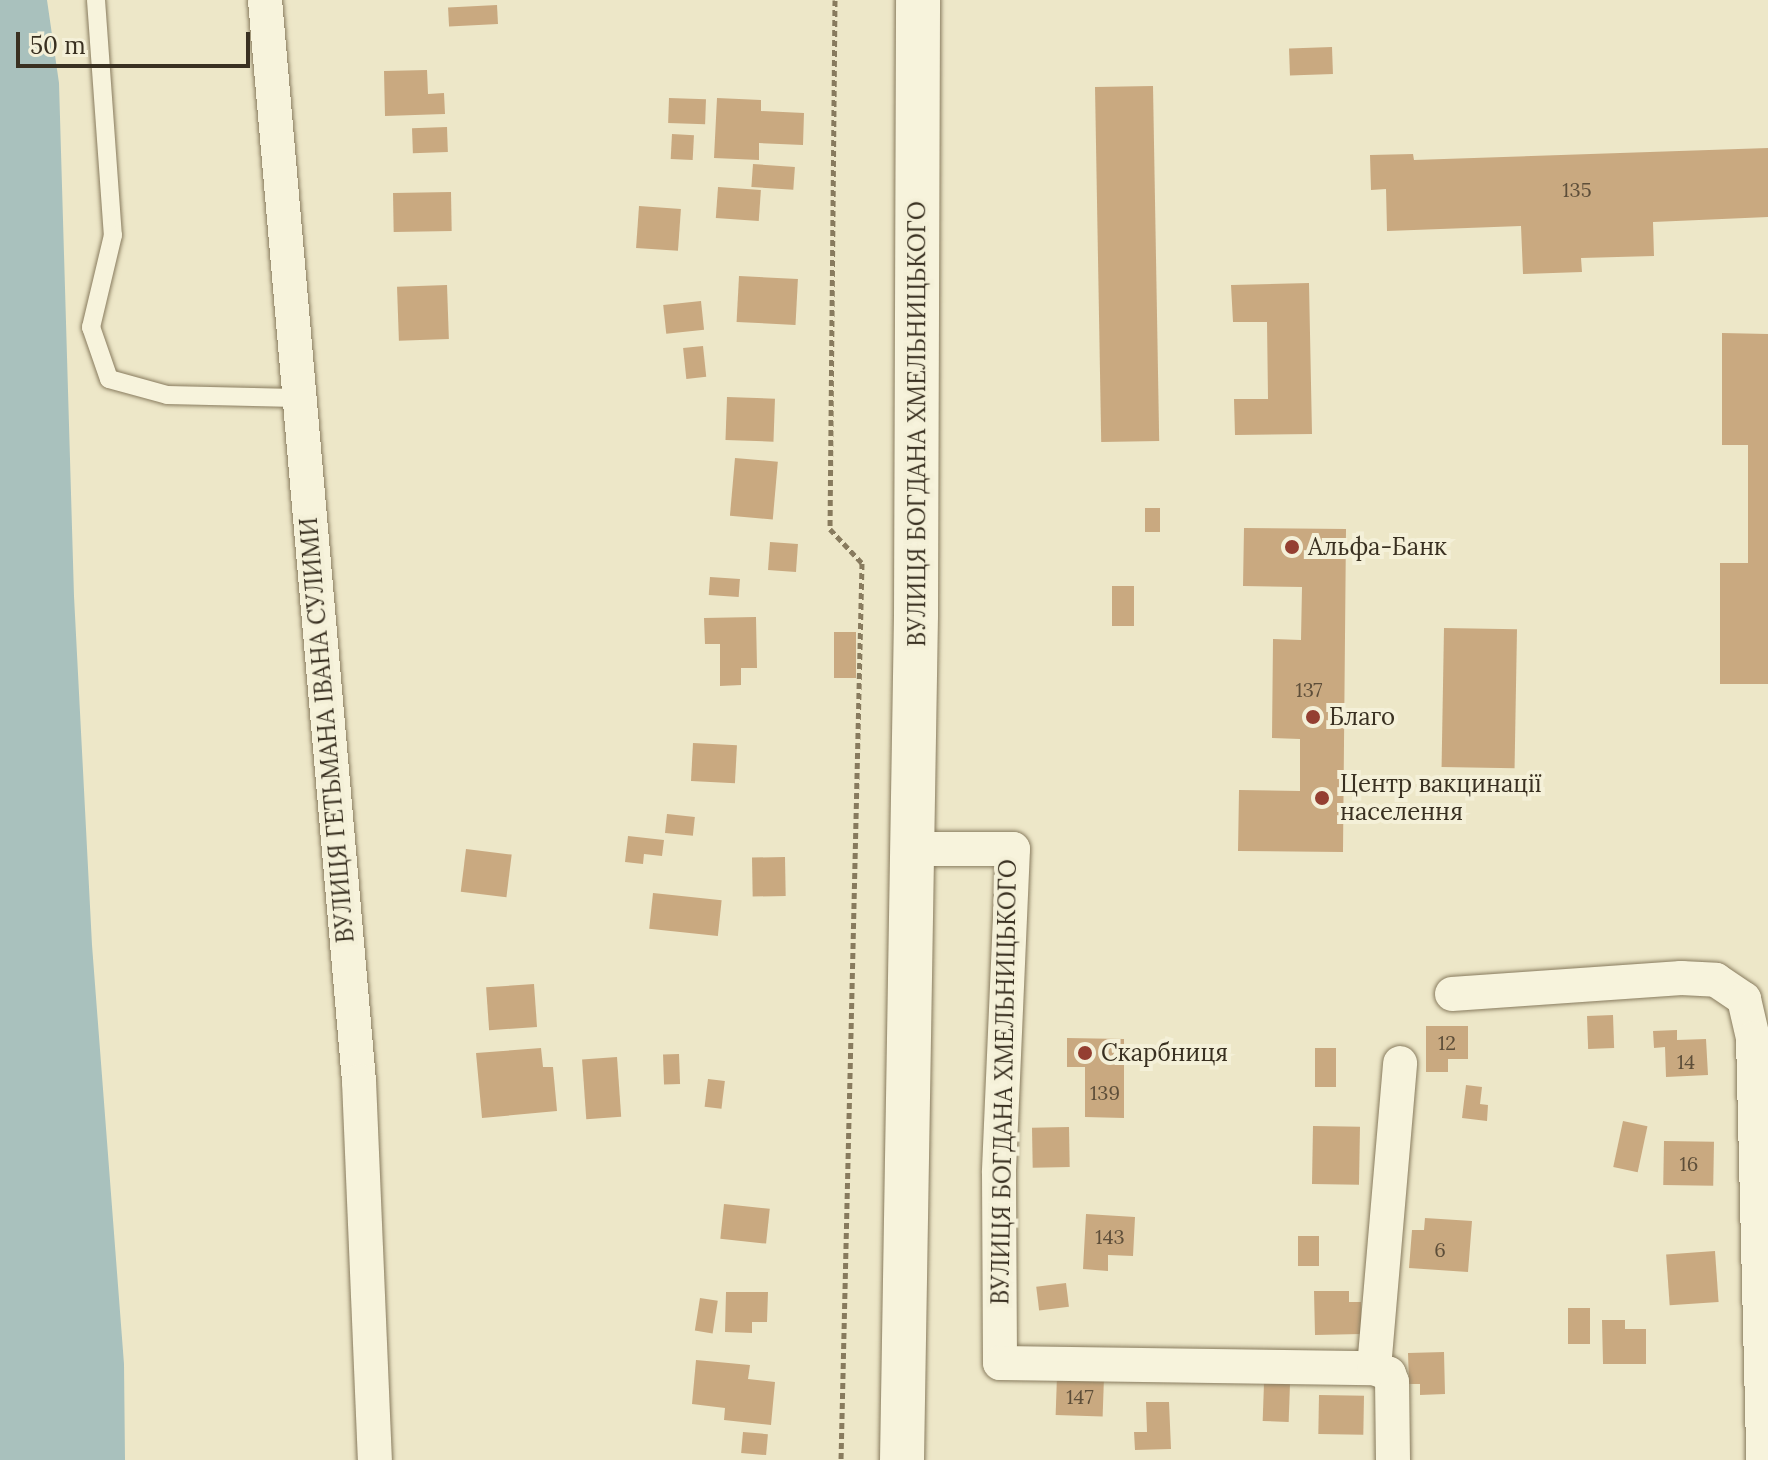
<!DOCTYPE html>
<meta charset="utf-8">
<style>
body{margin:0}
#map{position:relative;width:1768px;height:1460px;overflow:hidden;background:#ede7c8;font-family:Lora,serif}
div>[style]{position:absolute}
[style*='--x']{left:calc(var(--x)*1px);top:calc(var(--y)*1px);width:calc(var(--w)*1px);rotate:calc(var(--a)*1deg)}
.water>*{inset:0;background:#a9c1bd}
.building>*{inset:0;background:#c9a980;transform-origin:0 0}
.path>*{height:5px;margin-top:-2.5px;transform-origin:0;background:repeating-linear-gradient(90deg,#887b5e 0 6px,transparent 0 10px)}
.roads{filter:drop-shadow(0 0 2px #887b5e) drop-shadow(0 0 2px #887b5e)}
.lane>*{height:18px;margin:-9px;padding:0 9px;transform-origin:9px;border-radius:9px;background:#f7f3dc}
.street>*{height:34px;margin:-17px;padding:0 17px;transform-origin:17px;border-radius:17px;background:#f7f3dc}
.secondary>*{height:44px;margin:-22px;padding:0 22px;transform-origin:22px;border-radius:22px;background:#f7f3dc}
.dots>*{width:22px;height:22px;translate:-50% -50%;box-sizing:border-box;border:4px solid #f4f0d8;border-radius:50%}
span{translate:-50% -50%;white-space:nowrap;text-align:center;line-height:1.15;-webkit-text-stroke:8px #f4f0d8;paint-order:stroke}
.number-label{font-size:20px;color:#5d4e39}
.number-label span{-webkit-text-stroke-width:0}
.street-label{font-size:24px;color:#393021}
.poi-label{font-size:24px;color:#393021}
.left{translate:0 -50%;text-align:left}
.scale{position:absolute;left:16px;top:32px;width:234px;height:36px;box-sizing:border-box;border:4px solid #393021;border-top:0;padding-left:10px;font-size:24px;line-height:28px;white-space:nowrap;color:#393021;-webkit-text-stroke:6px #f4f0d8;paint-order:stroke}
</style>
<div id="map">
<div class="water">
<div style="clip-path:polygon(0 0,47px 0,59px 83px,74px 596px,92px 945px,124px 1364px,125px 1460px,0 1460px)"></div>
</div>
<div class="building">
<div style="left:497px;top:5px;width:19px;height:49px;rotate:87deg"></div>
<div style="left:1332px;top:47px;width:27px;height:43px;rotate:88deg"></div>
<div style="clip-path:polygon(427px 70px,428px 94px,444px 93px,445px 114px,385px 116px,384px 71px)"></div>
<div style="left:1153px;top:86px;width:355px;height:58px;rotate:89deg"></div>
<div style="left:669px;top:98px;width:37px;height:25px;rotate:2deg"></div>
<div style="clip-path:polygon(717px 98px,761px 100px,761px 111px,804px 113px,803px 145px,759px 143px,759px 160px,714px 158px)"></div>
<div style="left:447px;top:127px;width:25px;height:35px;rotate:88deg"></div>
<div style="left:672px;top:134px;width:22px;height:25px;rotate:3deg"></div>
<div style="clip-path:polygon(1768px 148px,1768px 217px,1653px 222px,1654px 256px,1581px 258px,1582px 272px,1523px 274px,1521px 226px,1387px 231px,1386px 189px,1371px 190px,1370px 155px,1413px 154px,1414px 160px)"></div>
<div style="left:753px;top:164px;width:42px;height:23px;rotate:4deg"></div>
<div style="left:718px;top:187px;width:43px;height:31px;rotate:4deg"></div>
<div style="left:451px;top:192px;width:39px;height:58px;rotate:89deg"></div>
<div style="left:639px;top:206px;width:42px;height:42px;rotate:4deg"></div>
<div style="left:739px;top:276px;width:59px;height:46px;rotate:3deg"></div>
<div style="clip-path:polygon(1309px 283px,1312px 434px,1235px 435px,1234px 399px,1268px 399px,1267px 322px,1233px 322px,1231px 285px)"></div>
<div style="left:447px;top:285px;width:54px;height:50px;rotate:88deg"></div>
<div style="left:701px;top:301px;width:29px;height:38px;rotate:84deg"></div>
<div style="clip-path:polygon(1722px 333px,1768px 334px,1768px 684px,1720px 684px,1720px 563px,1748px 563px,1748px 445px,1722px 445px)"></div>
<div style="left:703px;top:346px;width:31px;height:20px;rotate:84deg"></div>
<div style="left:727px;top:397px;width:48px;height:43px;rotate:2deg"></div>
<div style="left:735px;top:458px;width:43px;height:58px;rotate:5deg"></div>
<div style="left:1145px;top:508px;width:15px;height:24px"></div>
<div style="clip-path:polygon(1244px 528px,1346px 529px,1343px 852px,1238px 851px,1239px 790px,1300px 791px,1300px 739px,1272px 738px,1273px 639px,1301px 640px,1302px 587px,1243px 586px)"></div>
<div style="left:770px;top:542px;width:28px;height:28px;rotate:4deg"></div>
<div style="left:710px;top:577px;width:30px;height:18px;rotate:4deg"></div>
<div style="left:1112px;top:586px;width:22px;height:40px"></div>
<div style="clip-path:polygon(756px 617px,757px 668px,741px 668px,741px 685px,720px 686px,720px 644px,705px 644px,704px 618px)"></div>
<div style="left:1444px;top:628px;width:73px;height:139px;rotate:1deg"></div>
<div style="left:834px;top:632px;width:22px;height:46px"></div>
<div style="left:693px;top:743px;width:44px;height:38px;rotate:3deg"></div>
<div style="left:667px;top:814px;width:28px;height:19px;rotate:6deg"></div>
<div style="clip-path:polygon(628px 836px,664px 840px,662px 856px,644px 854px,643px 864px,625px 862px)"></div>
<div style="left:466px;top:849px;width:46px;height:43px;rotate:7deg"></div>
<div style="left:785px;top:857px;width:39px;height:33px;rotate:89deg"></div>
<div style="left:653px;top:893px;width:69px;height:36px;rotate:6deg"></div>
<div style="left:534px;top:984px;width:43px;height:48px;rotate:86deg"></div>
<div style="left:1613px;top:1015px;width:33px;height:26px;rotate:88deg"></div>
<div style="clip-path:polygon(1426px 1026px,1468px 1026px,1468px 1059px,1448px 1059px,1448px 1072px,1426px 1072px)"></div>
<div style="clip-path:polygon(1677px 1030px,1677px 1040px,1706px 1039px,1708px 1075px,1666px 1077px,1665px 1047px,1654px 1048px,1653px 1031px)"></div>
<div style="clip-path:polygon(1067px 1038px,1124px 1039px,1124px 1118px,1085px 1117px,1085px 1067px,1067px 1067px)"></div>
<div style="clip-path:polygon(541px 1048px,543px 1067px,553px 1067px,557px 1111px,482px 1118px,476px 1053px)"></div>
<div style="left:1315px;top:1048px;width:21px;height:39px"></div>
<div style="left:679px;top:1054px;width:30px;height:16px;rotate:88deg"></div>
<div style="left:617px;top:1057px;width:60px;height:35px;rotate:86deg"></div>
<div style="left:708px;top:1079px;width:17px;height:28px;rotate:7deg"></div>
<div style="clip-path:polygon(1466px 1085px,1482px 1087px,1480px 1104px,1488px 1105px,1487px 1121px,1462px 1118px)"></div>
<div style="left:1623px;top:1121px;width:25px;height:47px;rotate:12deg"></div>
<div style="left:1313px;top:1126px;width:47px;height:58px;rotate:1deg"></div>
<div style="left:1069px;top:1127px;width:40px;height:37px;rotate:89deg"></div>
<div style="left:1664px;top:1141px;width:50px;height:44px;rotate:1deg"></div>
<div style="left:724px;top:1204px;width:46px;height:35px;rotate:6deg"></div>
<div style="clip-path:polygon(1086px 1214px,1135px 1217px,1133px 1256px,1108px 1255px,1108px 1271px,1083px 1269px)"></div>
<div style="clip-path:polygon(1425px 1218px,1472px 1221px,1468px 1272px,1409px 1268px,1412px 1230px,1424px 1230px)"></div>
<div style="left:1298px;top:1236px;width:21px;height:30px"></div>
<div style="left:1715px;top:1251px;width:51px;height:49px;rotate:86deg"></div>
<div style="left:1066px;top:1283px;width:24px;height:30px;rotate:83deg"></div>
<div style="clip-path:polygon(1314px 1291px,1349px 1291px,1349px 1302px,1361px 1302px,1361px 1334px,1315px 1335px)"></div>
<div style="clip-path:polygon(726px 1292px,768px 1292px,767px 1322px,752px 1322px,752px 1333px,725px 1332px)"></div>
<div style="left:700px;top:1298px;width:18px;height:33px;rotate:9deg"></div>
<div style="left:1568px;top:1308px;width:22px;height:36px"></div>
<div style="clip-path:polygon(1602px 1320px,1625px 1320px,1625px 1329px,1646px 1329px,1646px 1364px,1603px 1364px)"></div>
<div style="clip-path:polygon(1444px 1352px,1445px 1394px,1420px 1395px,1420px 1384px,1409px 1384px,1408px 1353px)"></div>
<div style="clip-path:polygon(696px 1360px,750px 1365px,748px 1379px,775px 1382px,771px 1425px,724px 1420px,725px 1408px,692px 1404px)"></div>
<div style="left:1057px;top:1376px;width:47px;height:39px;rotate:2deg"></div>
<div style="left:1264px;top:1383px;width:26px;height:38px;rotate:2deg"></div>
<div style="left:1319px;top:1395px;width:45px;height:39px;rotate:1deg"></div>
<div style="clip-path:polygon(1146px 1402px,1169px 1402px,1171px 1449px,1135px 1450px,1134px 1432px,1147px 1432px)"></div>
<div style="left:743px;top:1432px;width:25px;height:21px;rotate:5deg"></div>
</div>
<div class="path">
<div style="--x:835;--y:0;--w:529;--a:90.54"></div>
<div style="--x:830;--y:529;--w:47;--a:46.7"></div>
<div style="--x:862;--y:563;--w:897;--a:91.34"></div>
</div>
<div class="roads">
<div class="lane">
<div style="--x:96;--y:0;--w:236;--a:85.9"></div>
<div style="--x:113;--y:235;--w:95;--a:103.4"></div>
<div style="--x:91;--y:327;--w:55;--a:70.9"></div>
<div style="--x:109;--y:379;--w:60;--a:15.4"></div>
<div style="--x:167;--y:395;--w:129;--a:1.3"></div>
</div>
<div class="street">
<div style="--x:265;--y:0;--w:1085;--a:85.03"></div>
<div style="--x:359;--y:1081;--w:379;--a:87.6"></div>
<div style="--x:912;--y:849;--w:101;--a:0"></div>
<div style="--x:1013;--y:849;--w:324;--a:92.5"></div>
<div style="--x:999;--y:1173;--w:190;--a:89.7"></div>
<div style="--x:1000;--y:1363;--w:374;--a:0.8"></div>
<div style="--x:1452;--y:994;--w:230;--a:-4"></div>
<div style="--x:1681;--y:978;--w:35;--a:3"></div>
<div style="--x:1716;--y:980;--w:34;--a:34"></div>
<div style="--x:1744;--y:999;--w:40;--a:77"></div>
<div style="--x:1753;--y:1038;--w:422;--a:88.6"></div>
<div style="--x:1393;--y:1460;--w:78;--a:-90.7"></div>
<div style="--x:1392;--y:1382;--w:9;--a:-111"></div>
<div style="--x:1389;--y:1374;--w:16;--a:-158"></div>
<div style="--x:1374;--y:1368;--w:306;--a:-85.1"></div>
</div>
<div class="secondary">
<div style="--x:902;--y:1460;--w:845;--a:-89.05"></div>
<div style="--x:916;--y:615;--w:615;--a:-89.81"></div>
</div>
</div>
<div class="dots">
<div style="left:1292px;top:547px;background:#943f31"></div>
<div style="left:1313px;top:717px;background:#943f31"></div>
<div style="left:1322px;top:798px;background:#943f31"></div>
<div style="left:1085px;top:1053px;background:#943f31"></div>
</div>
<div class="number-label">
<span style="left:1577px;top:189px">135</span>
<span style="left:1309px;top:689px">137</span>
<span style="left:1447px;top:1042px">12</span>
<span style="left:1686px;top:1061px">14</span>
<span style="left:1105px;top:1092px">139</span>
<span style="left:1689px;top:1163px">16</span>
<span style="left:1110px;top:1236px">143</span>
<span style="left:1440px;top:1249px">6</span>
<span style="left:1080px;top:1396px">147</span>
</div>
<div class="street-label">
<span style="left:917px;top:424px;rotate:-90deg">ВУЛИЦЯ БОГДАНА ХМЕЛЬНИЦЬКОГО</span>
<span style="left:327px;top:730px;rotate:-95deg">ВУЛИЦЯ ГЕТЬМАНА ІВАНА СУЛИМИ</span>
<span style="left:1004px;top:1082px;rotate:-89deg">ВУЛИЦЯ БОГДАНА ХМЕЛЬНИЦЬКОГО</span>
</div>
<div class="poi-label">
<span class="left" style="left:1308px;top:547px">Альфа-Банк</span>
<span class="left" style="left:1329px;top:717px">Благо</span>
<span class="left" style="left:1340px;top:798px">Центр вакцинації<br>населення</span>
<span class="left" style="left:1101px;top:1053px">Скарбниця</span>
</div>
<div class="scale">50 m</div>
</div>
